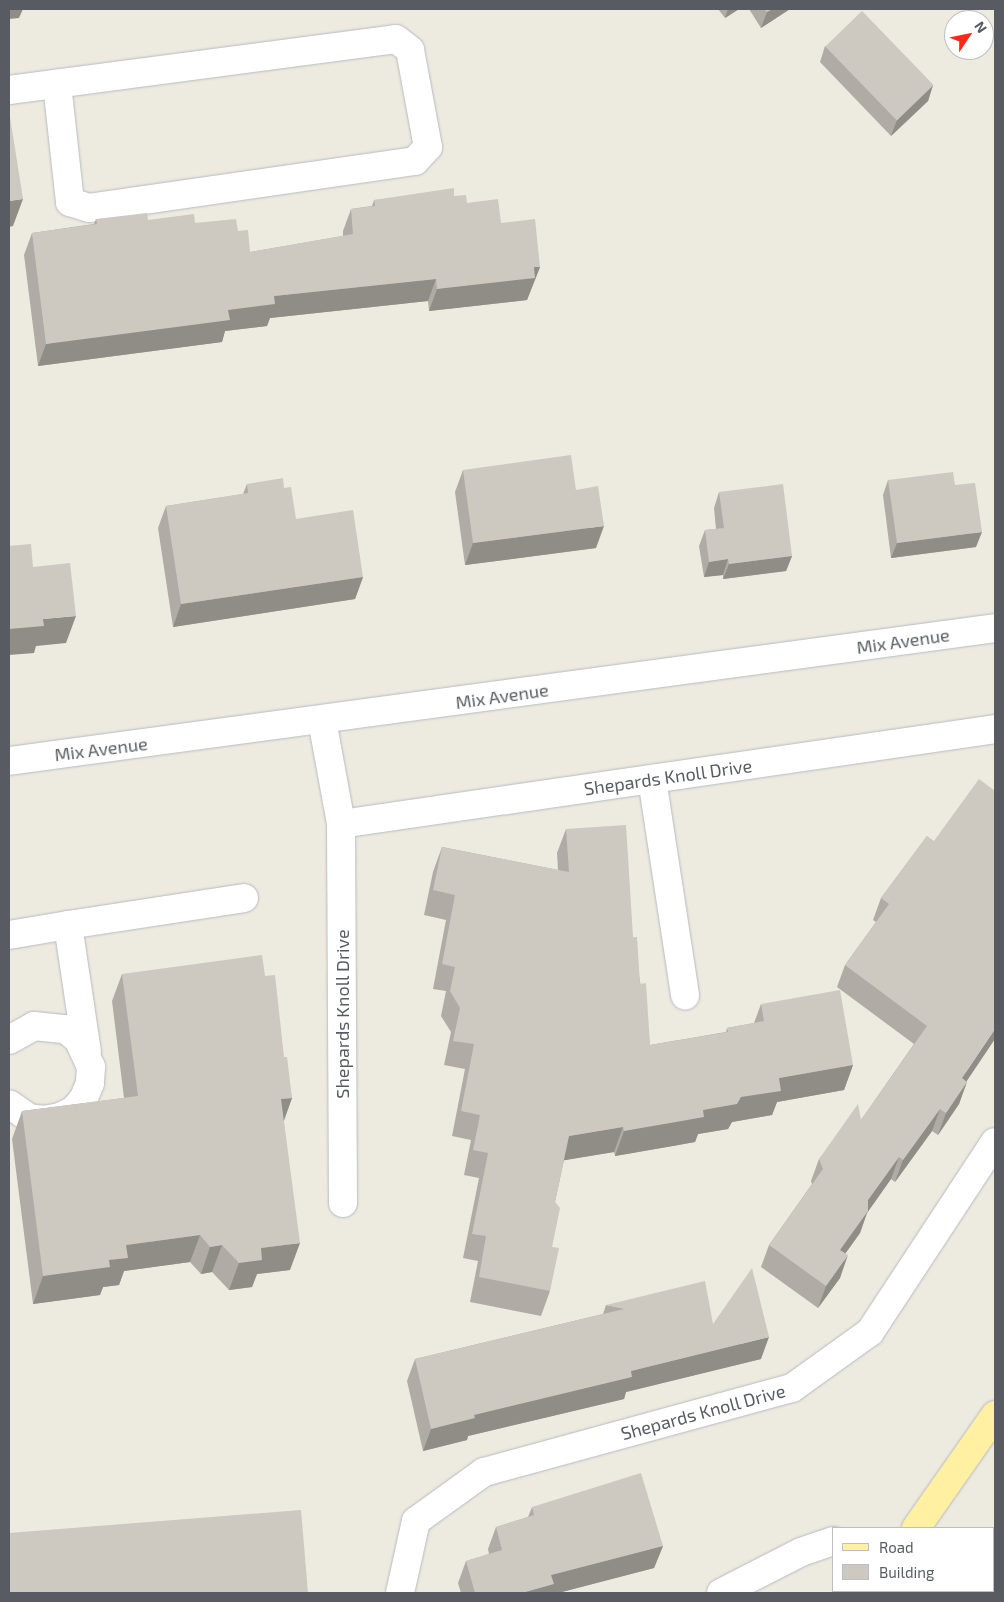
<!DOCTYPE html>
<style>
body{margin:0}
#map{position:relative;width:1004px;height:1602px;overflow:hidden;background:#edeadf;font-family:"Exo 2",sans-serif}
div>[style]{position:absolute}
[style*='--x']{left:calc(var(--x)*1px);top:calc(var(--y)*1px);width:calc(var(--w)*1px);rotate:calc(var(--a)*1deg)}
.roads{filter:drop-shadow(0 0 1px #b7bac0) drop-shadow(0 0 1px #b7bac0)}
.minor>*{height:28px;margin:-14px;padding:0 14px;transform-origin:14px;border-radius:14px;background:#fff}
.major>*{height:28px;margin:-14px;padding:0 14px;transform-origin:14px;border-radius:14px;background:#fff0a2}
.wall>*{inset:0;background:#b0aca5}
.shaded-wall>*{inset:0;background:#908c86}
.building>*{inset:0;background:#cdc8c0;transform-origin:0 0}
span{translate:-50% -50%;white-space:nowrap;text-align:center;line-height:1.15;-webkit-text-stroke:5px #fff;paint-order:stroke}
.street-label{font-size:18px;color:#585c62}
.frame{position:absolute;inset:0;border:10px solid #585c62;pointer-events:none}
.legend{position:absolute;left:832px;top:1527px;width:162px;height:65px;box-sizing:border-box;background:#fff;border:1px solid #bcbec0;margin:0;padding:6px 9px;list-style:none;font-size:15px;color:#585c62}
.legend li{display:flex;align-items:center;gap:10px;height:25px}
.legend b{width:25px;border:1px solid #bcbec0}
.north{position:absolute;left:944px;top:10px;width:50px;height:50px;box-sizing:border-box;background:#fff;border:1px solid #bcbec0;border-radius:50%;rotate:56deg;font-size:14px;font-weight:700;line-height:20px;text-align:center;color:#585c62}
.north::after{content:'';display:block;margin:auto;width:18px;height:22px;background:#fa2918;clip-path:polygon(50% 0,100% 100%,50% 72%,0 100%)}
</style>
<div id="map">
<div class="roads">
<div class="minor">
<div style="--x:9;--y:90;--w:390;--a:-7.5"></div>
<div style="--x:396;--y:39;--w:18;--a:38"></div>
<div style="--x:410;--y:50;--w:99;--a:79.5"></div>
<div style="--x:428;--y:147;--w:19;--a:133"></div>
<div style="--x:415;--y:161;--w:329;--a:171.8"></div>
<div style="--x:89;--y:208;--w:20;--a:-162"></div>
<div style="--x:70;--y:202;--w:119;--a:-96.3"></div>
<div style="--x:322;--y:720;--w:106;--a:79.6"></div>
<div style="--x:341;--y:824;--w:661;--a:-8.26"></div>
<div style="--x:9;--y:761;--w:995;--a:-7.68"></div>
<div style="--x:652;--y:779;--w:219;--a:81.3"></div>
<div style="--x:341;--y:824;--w:379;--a:89.7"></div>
<div style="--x:68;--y:925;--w:178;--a:-8.7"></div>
<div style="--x:9;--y:935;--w:60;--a:-9.6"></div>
<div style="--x:68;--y:925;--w:128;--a:81.5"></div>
<div style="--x:9;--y:1040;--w:29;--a:-29"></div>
<div style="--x:34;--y:1026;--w:31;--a:6"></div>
<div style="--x:65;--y:1029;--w:16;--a:38"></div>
<div style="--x:78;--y:1039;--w:31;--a:65"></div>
<div style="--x:91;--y:1067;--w:16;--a:94"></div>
<div style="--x:90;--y:1083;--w:16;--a:112"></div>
<div style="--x:84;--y:1098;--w:16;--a:130"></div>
<div style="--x:74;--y:1110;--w:16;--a:153"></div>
<div style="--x:60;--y:1117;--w:15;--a:169"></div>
<div style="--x:45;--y:1120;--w:16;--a:-173"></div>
<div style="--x:29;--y:1118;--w:24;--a:-145"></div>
<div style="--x:400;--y:1593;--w:74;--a:-77.5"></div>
<div style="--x:416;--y:1521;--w:84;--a:-35.8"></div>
<div style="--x:484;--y:1472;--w:319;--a:-15.3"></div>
<div style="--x:792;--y:1388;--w:96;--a:-35.7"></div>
<div style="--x:870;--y:1332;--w:227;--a:-56.7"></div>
<div style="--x:721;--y:1593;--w:90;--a:-27.1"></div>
<div style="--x:801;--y:1552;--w:34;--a:-19"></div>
</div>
<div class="major">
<div style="--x:916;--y:1528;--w:138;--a:-55"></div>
<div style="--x:869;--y:1593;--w:3;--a:-45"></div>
</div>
</div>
<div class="wall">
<div style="clip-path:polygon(718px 9px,739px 9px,725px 18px)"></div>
<div style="clip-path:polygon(749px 9px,790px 9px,761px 28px)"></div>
<div style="clip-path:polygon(825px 46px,933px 85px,928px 101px,891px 136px,820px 62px)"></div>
<div style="clip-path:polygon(454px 196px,467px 203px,501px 223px,540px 267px,527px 300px,429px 311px,428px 301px,270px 318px,267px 326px,225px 331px,222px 342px,38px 366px,24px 255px,32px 233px,94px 224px,96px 219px,148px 220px,195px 223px,238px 231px,250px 252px,343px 236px,343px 231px,351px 209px,372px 206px,374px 200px)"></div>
<div style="clip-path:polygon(463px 470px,576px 490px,596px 548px,465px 565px,455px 492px)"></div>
<div style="clip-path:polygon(888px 480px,955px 485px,976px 547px,891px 558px,883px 495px)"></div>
<div style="clip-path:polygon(247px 484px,296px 519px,363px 577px,355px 599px,173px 627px,158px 528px,166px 506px,243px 494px)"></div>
<div style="clip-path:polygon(719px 492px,792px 556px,786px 571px,723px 579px,723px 575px,704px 577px,699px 546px,705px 530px,716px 529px,714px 508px)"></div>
<div style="clip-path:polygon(566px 829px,633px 937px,650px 1045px,726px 1032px,727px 1028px,754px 1023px,761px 1004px,853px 1065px,844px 1090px,777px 1102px,772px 1115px,732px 1122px,728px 1129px,698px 1134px,695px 1142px,615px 1156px,614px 1152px,564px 1160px,555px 1202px,552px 1247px,550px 1291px,541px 1316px,470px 1302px,478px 1261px,463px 1258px,479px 1178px,464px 1175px,471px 1140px,452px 1136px,465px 1069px,444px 1065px,451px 1032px,441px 1016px,446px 991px,433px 989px,446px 920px,424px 915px,433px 872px,442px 847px,558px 870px,557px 853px)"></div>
<div style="clip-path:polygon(927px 836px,967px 1081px,959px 1104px,938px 1135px,932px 1131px,895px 1182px,891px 1179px,867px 1213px,860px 1233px,845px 1254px,840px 1278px,818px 1308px,761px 1267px,769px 1245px,812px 1184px,811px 1181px,819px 1159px,861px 1120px,914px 1044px,837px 987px,845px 965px,876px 922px,873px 920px,881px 898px)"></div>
<div style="clip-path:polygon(122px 974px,265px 976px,292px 1098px,284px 1121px,290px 1270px,257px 1274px,252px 1287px,229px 1290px,212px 1272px,201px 1274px,190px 1262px,124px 1271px,119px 1285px,103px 1287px,100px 1295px,33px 1304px,12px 1139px,22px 1111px,124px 1098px,112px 1001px)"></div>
<div style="clip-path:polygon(606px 1305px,713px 1324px,761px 1359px,626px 1392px,624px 1399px,468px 1436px,467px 1440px,423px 1451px,407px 1381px,415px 1359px,603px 1314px)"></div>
<div style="clip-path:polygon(532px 1507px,663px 1546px,654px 1568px,558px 1593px,461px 1593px,458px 1583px,466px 1561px,489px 1554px,488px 1549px,496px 1527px,528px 1517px)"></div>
</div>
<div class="shaded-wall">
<div style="clip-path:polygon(9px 9px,23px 9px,19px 18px,9px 19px)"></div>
<div style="clip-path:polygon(728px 9px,739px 9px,725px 18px)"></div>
<div style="clip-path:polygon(772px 9px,790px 9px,761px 28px,767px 12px)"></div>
<div style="clip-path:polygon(933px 85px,928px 101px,891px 136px,897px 120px)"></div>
<div style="clip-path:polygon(23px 199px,13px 226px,9px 227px,9px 201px)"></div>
<div style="clip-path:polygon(534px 267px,540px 267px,527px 300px,429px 311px,437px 289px)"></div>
<div style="clip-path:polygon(436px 279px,428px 301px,270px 318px,267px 326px,225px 331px,222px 342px,38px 366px,46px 344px,228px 310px,274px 296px)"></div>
<div style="clip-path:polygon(604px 526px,596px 548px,465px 565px,473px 543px)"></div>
<div style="clip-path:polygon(982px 532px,976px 547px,891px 558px,897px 543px)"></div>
<div style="clip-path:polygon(792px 556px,786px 571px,723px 579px,729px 564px)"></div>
<div style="clip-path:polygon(728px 559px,723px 575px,704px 577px,709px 562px)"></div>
<div style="clip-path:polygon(363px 577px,355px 599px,173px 627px,181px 604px)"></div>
<div style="clip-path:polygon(76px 616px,66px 643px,36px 646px,34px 653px,9px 655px,9px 629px,43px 619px)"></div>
<div style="clip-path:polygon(995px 1029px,995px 1039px,954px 1100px,962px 1078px)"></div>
<div style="clip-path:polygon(853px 1065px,844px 1090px,777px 1102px,772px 1115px,732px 1122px,728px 1129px,698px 1134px,695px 1142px,615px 1156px,624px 1131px,703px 1110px,741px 1097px,779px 1078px)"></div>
<div style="clip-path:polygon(967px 1082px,959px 1104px,938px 1135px,946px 1113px)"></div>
<div style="clip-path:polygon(292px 1098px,282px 1125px,281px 1099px)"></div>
<div style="clip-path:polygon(940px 1109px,932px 1131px,895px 1182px,903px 1160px)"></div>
<div style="clip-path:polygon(623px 1127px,614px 1152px,560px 1161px,569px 1136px)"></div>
<div style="clip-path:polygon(899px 1157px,891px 1179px,867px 1213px,860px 1233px,832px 1272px,840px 1250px,868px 1200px)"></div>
<div style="clip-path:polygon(200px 1235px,190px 1262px,124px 1271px,119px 1285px,103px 1287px,100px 1295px,33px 1304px,43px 1276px,109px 1260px,126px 1245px)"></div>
<div style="clip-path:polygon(300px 1243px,290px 1270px,257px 1274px,252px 1287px,229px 1290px,239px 1263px,261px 1248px)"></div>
<div style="clip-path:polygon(222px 1245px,212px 1272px,201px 1274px,210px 1247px)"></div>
<div style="clip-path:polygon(848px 1255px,840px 1278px,818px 1308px,826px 1286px)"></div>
<div style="clip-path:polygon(769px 1337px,761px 1359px,626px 1392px,624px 1399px,468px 1436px,467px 1440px,423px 1451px,431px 1429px,474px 1415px,631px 1371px)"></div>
<div style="clip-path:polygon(663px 1546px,654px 1568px,558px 1593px,522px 1593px,551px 1575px)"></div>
</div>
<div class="building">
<div style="clip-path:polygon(764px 9px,772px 9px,767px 12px)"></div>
<div style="left:862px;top:11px;width:103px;height:51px;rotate:46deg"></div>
<div style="clip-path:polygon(9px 117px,10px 117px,23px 199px,9px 201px)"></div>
<div style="clip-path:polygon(454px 188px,454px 196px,466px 195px,467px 203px,498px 199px,501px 223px,535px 219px,540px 267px,534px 267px,535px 278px,437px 289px,436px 279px,274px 296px,275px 304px,228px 310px,230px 320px,46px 344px,32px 233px,97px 224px,96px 219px,147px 213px,148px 220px,194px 214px,195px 223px,236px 219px,238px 231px,248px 230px,250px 252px,353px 234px,351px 209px,375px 206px,374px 200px)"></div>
<div style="clip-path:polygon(571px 455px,576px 490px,598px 486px,604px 526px,473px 543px,463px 470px)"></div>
<div style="clip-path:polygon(953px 472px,955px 485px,975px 483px,982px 532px,897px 543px,888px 480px)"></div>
<div style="clip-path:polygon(283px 478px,284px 488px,291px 487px,296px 519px,353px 510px,363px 577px,181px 604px,166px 506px,248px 493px,247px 484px)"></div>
<div style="clip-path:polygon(783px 484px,792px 556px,729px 564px,728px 559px,709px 562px,705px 530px,724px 528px,719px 492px)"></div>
<div style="clip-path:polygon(31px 544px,33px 567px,70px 563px,76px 616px,43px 619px,44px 626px,9px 629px,9px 546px)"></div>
<div style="clip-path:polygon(979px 779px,995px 791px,995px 1029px,962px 1078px,967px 1082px,946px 1113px,940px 1109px,903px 1160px,899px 1157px,868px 1200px,868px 1211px,840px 1250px,848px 1255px,826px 1286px,769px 1245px,823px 1169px,819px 1159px,858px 1104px,861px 1120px,927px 1026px,845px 965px,889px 904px,881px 898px,927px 836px,934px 841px)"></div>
<div style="clip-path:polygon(626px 825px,633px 937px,637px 937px,640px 984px,646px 983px,650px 1045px,728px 1032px,727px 1028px,764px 1021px,761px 1004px,840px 990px,853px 1065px,779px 1078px,781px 1091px,741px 1097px,737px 1104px,703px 1110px,704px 1117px,624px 1131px,623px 1127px,569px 1136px,555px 1202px,560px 1208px,552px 1247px,559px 1248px,550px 1291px,479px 1277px,486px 1236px,472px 1234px,488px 1153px,473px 1150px,480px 1115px,461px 1111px,474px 1044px,453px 1041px,460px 1008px,450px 991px,455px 967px,442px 964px,455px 895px,433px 890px,442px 847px,569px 872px,566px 829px)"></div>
<div style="clip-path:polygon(262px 955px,265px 976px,275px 975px,284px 1057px,287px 1057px,292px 1098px,281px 1099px,300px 1243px,261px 1248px,262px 1260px,239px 1263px,222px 1245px,210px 1247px,200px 1235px,126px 1245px,128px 1258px,109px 1260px,110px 1267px,43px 1276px,22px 1111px,138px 1096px,122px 974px)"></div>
<div style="clip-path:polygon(752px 1268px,769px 1337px,631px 1371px,632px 1377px,474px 1415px,475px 1418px,431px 1429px,415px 1359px,624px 1309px,606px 1305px,705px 1281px,713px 1324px)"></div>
<div style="clip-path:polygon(641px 1473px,663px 1546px,551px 1575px,554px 1584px,522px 1593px,475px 1593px,466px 1561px,502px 1550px,496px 1527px,534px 1515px,532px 1507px)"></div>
<div style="clip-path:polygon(301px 1510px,308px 1593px,9px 1593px,9px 1533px)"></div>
</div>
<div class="street-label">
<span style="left:903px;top:641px;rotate:-8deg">Mix Avenue</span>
<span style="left:502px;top:696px;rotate:-8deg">Mix Avenue</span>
<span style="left:101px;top:749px;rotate:-7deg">Mix Avenue</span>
<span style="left:668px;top:777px;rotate:-8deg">Shepards Knoll Drive</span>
<span style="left:342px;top:1014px;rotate:-90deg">Shepards Knoll Drive</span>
<span style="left:703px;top:1412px;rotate:-15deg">Shepards Knoll Drive</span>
</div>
<div class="frame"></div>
<ul class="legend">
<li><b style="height:6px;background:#fff0a2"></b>Road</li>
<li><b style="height:14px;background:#cdc8c0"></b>Building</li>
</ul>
<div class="north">N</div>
</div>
